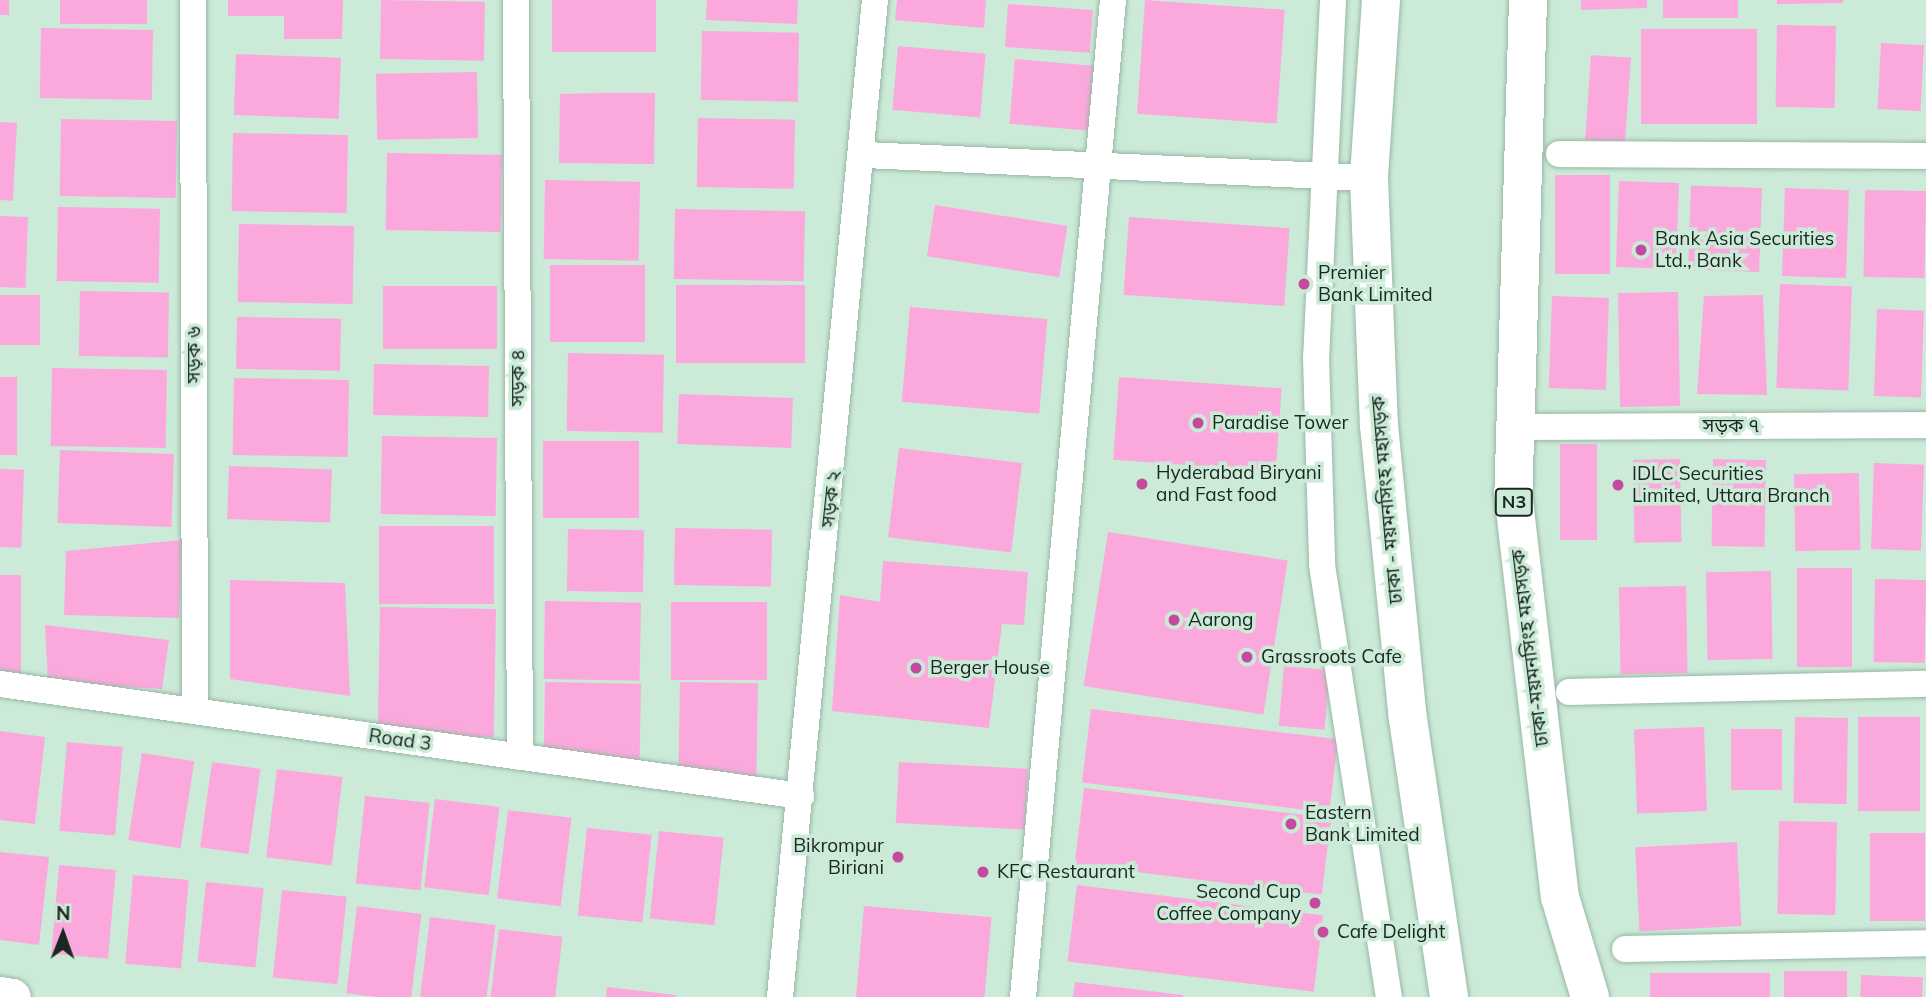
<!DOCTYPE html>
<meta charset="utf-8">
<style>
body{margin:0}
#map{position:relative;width:1926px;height:997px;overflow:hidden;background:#cbebd8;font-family:Mulish,"Noto Sans Bengali",sans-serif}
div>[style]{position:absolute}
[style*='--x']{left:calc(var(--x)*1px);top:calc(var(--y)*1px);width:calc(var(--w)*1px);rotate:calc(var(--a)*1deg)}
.building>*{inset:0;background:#fba9dd;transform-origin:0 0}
.roads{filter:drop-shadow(0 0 2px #99b7a5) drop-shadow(0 0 2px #99b7a5)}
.street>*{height:26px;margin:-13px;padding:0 13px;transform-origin:13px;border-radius:13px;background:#fff}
.secondary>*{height:37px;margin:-18.5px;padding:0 18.5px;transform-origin:18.5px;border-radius:18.5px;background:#fff}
.highway>*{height:38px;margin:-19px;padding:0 19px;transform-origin:19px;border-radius:19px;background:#fff}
.dots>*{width:19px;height:19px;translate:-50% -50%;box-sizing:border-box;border:4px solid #cbebd8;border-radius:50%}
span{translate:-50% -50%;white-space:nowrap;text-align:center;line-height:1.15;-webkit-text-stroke:7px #cbebd8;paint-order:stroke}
.shield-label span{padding:2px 5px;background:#cbebd8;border:2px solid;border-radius:5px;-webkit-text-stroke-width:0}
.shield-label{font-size:18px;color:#1a261f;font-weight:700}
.poi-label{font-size:19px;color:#1a261f}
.left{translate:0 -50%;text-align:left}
.right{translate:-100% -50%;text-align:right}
.street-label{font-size:19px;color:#1a261f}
.north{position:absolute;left:28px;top:899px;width:70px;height:70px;-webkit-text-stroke:5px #cbebd8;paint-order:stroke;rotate:1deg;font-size:19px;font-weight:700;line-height:28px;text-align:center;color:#1a261f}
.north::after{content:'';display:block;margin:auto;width:24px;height:32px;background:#1a261f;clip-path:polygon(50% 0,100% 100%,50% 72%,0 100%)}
</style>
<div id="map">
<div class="building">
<div style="left:0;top:0;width:9px;height:15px"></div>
<div style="left:60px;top:0;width:87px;height:24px"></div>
<div style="clip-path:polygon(228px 0,343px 0,342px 39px,284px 39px,284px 16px,228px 16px)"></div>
<div style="left:381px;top:0;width:104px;height:59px;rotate:1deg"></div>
<div style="left:552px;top:0;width:104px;height:52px"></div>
<div style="clip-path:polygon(707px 0,798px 0,797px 24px,706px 20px)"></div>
<div style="clip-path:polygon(897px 0,986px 0,984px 28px,895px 20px)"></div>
<div style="left:1145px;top:0;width:140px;height:114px;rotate:4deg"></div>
<div style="clip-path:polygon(1581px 0,1647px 0,1647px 8px,1581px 10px)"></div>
<div style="left:1663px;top:0;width:75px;height:18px"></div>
<div style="clip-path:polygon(1777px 0,1843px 0,1843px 3px,1777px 4px)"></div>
<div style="left:1008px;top:4px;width:85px;height:43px;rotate:4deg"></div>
<div style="left:1777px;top:25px;width:59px;height:82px;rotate:1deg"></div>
<div style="left:41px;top:28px;width:112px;height:70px;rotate:1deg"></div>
<div style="left:1641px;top:29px;width:116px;height:95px"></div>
<div style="left:702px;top:31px;width:97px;height:69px;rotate:1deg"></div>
<div style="left:1881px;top:43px;width:43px;height:66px;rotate:3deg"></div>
<div style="left:898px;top:46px;width:88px;height:64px;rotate:5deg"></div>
<div style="left:236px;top:54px;width:105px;height:61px;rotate:2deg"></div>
<div style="left:1591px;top:55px;width:40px;height:85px;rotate:4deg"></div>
<div style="left:1015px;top:59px;width:88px;height:65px;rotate:5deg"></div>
<div style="left:477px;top:72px;width:66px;height:101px;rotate:89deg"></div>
<div style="clip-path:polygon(601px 93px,655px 93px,654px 164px,559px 163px,560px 94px)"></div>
<div style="left:698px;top:118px;width:97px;height:69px;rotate:1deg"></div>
<div style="left:61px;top:119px;width:116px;height:77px;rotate:1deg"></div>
<div style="left:0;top:122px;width:17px;height:78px;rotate:3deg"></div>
<div style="left:233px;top:133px;width:115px;height:78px;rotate:1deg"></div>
<div style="left:387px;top:153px;width:115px;height:77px;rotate:1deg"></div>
<div style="left:1555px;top:175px;width:55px;height:99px"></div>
<div style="left:545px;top:180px;width:95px;height:79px;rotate:1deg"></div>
<div style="left:1619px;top:181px;width:60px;height:86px;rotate:2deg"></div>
<div style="left:1762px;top:188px;width:84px;height:71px;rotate:92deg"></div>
<div style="left:1785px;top:188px;width:64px;height:88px;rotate:2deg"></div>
<div style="left:1865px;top:190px;width:61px;height:87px;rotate:1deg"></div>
<div style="left:935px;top:205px;width:134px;height:52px;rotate:9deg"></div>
<div style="left:58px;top:207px;width:102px;height:74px;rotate:1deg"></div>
<div style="left:675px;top:209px;width:130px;height:70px;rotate:1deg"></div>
<div style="left:0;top:216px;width:28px;height:71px;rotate:2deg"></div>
<div style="left:1129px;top:217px;width:161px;height:78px;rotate:4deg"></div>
<div style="left:239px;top:224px;width:115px;height:78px;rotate:1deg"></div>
<div style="left:550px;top:265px;width:95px;height:77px"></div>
<div style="left:1780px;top:284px;width:72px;height:104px;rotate:2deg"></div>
<div style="left:676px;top:285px;width:129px;height:78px"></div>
<div style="left:383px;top:286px;width:114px;height:63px"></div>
<div style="left:80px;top:291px;width:89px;height:65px;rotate:1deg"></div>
<div style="left:1678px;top:292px;width:114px;height:60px;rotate:89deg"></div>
<div style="left:0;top:295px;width:40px;height:50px"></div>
<div style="clip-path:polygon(1763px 295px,1767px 395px,1697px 394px,1704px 296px)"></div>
<div style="left:1552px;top:296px;width:57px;height:92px;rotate:2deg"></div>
<div style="left:910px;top:307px;width:138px;height:95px;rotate:5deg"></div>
<div style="left:1877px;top:309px;width:47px;height:87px;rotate:2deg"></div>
<div style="left:237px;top:317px;width:104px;height:52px;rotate:1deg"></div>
<div style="left:568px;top:353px;width:96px;height:78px;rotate:1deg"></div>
<div style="left:374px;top:364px;width:115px;height:51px;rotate:1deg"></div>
<div style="left:52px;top:368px;width:115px;height:78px;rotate:1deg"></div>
<div style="left:0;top:377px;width:17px;height:78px"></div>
<div style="left:1119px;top:377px;width:163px;height:83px;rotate:4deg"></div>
<div style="left:234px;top:378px;width:115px;height:77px;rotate:1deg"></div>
<div style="left:679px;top:394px;width:114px;height:50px;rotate:2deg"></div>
<div style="left:382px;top:436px;width:115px;height:78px;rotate:1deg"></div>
<div style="left:543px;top:441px;width:96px;height:77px"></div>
<div style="left:1560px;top:444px;width:37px;height:96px"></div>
<div style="left:899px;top:448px;width:124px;height:90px;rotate:7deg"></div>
<div style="left:174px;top:454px;width:73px;height:114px;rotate:92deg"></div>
<div style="left:1680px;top:459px;width:83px;height:47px;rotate:89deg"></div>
<div style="left:1713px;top:459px;width:53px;height:87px;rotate:1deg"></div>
<div style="left:1874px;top:463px;width:50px;height:86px;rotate:2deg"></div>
<div style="left:229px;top:466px;width:103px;height:53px;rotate:2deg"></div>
<div style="left:0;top:469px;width:24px;height:78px;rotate:2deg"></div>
<div style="left:1859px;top:473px;width:77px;height:65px;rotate:89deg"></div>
<div style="left:379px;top:526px;width:115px;height:78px"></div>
<div style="left:675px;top:528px;width:97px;height:57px;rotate:1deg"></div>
<div style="left:568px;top:529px;width:76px;height:62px;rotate:1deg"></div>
<div style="left:1108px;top:532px;width:182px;height:156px;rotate:9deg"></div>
<div style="clip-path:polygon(182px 540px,179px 618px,64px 615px,66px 551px)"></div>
<div style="clip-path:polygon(883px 561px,1028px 572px,1024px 625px,1002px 624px,989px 728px,832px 711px,840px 595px,880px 602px)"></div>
<div style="left:1797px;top:568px;width:55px;height:99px"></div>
<div style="left:1771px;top:571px;width:88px;height:65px;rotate:89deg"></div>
<div style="left:0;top:575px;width:21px;height:102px"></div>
<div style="left:1875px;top:579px;width:51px;height:83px;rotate:1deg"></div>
<div style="clip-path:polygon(230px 580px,345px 583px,350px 696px,230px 679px)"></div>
<div style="left:1686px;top:586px;width:87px;height:67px;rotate:89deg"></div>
<div style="left:545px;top:601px;width:96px;height:78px;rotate:1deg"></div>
<div style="left:671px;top:602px;width:96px;height:78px"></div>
<div style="left:380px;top:607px;width:116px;height:128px;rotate:1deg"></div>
<div style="clip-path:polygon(45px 625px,169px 640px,162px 689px,48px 682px)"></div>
<div style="left:1284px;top:666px;width:46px;height:60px;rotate:5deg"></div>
<div style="left:545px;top:682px;width:96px;height:78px;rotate:1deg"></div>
<div style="left:680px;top:682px;width:78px;height:96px;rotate:1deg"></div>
<div style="left:1091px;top:709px;width:249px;height:74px;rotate:7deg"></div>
<div style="left:1795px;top:717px;width:53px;height:86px;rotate:1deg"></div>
<div style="left:1920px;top:717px;width:94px;height:62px;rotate:90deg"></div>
<div style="left:1704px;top:727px;width:84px;height:70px;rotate:88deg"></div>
<div style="left:1731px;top:729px;width:51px;height:61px"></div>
<div style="clip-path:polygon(0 731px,45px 737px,35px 824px,0 820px)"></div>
<div style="left:67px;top:742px;width:56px;height:89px;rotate:5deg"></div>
<div style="left:142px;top:753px;width:53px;height:88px;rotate:9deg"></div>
<div style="left:212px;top:762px;width:49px;height:86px;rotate:8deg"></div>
<div style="left:899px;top:762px;width:129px;height:61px;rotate:3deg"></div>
<div style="left:277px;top:769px;width:66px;height:89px;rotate:7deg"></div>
<div style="left:1084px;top:788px;width:249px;height:77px;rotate:7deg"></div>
<div style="left:365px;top:796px;width:65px;height:88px;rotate:6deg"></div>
<div style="left:435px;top:799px;width:65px;height:89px;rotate:7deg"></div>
<div style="left:508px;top:810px;width:64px;height:89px;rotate:7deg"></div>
<div style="left:1779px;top:821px;width:58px;height:93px;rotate:1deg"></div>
<div style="left:587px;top:828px;width:65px;height:88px;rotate:6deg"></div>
<div style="left:659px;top:831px;width:65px;height:88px;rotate:6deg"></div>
<div style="left:1870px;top:833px;width:55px;height:88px"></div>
<div style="left:1737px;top:842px;width:84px;height:102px;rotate:87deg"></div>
<div style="clip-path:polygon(0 852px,49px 857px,39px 945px,0 940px)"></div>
<div style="left:59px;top:865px;width:57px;height:89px;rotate:5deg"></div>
<div style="left:133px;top:875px;width:56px;height:89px;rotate:5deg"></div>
<div style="left:206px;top:882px;width:58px;height:80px;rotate:6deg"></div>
<div style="left:1077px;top:885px;width:248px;height:77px;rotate:7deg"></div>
<div style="left:282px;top:890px;width:65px;height:88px;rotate:6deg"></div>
<div style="left:357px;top:906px;width:65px;height:88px;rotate:7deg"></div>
<div style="left:864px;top:906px;width:128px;height:91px;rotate:5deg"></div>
<div style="left:430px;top:917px;width:66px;height:81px;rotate:7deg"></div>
<div style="left:499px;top:929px;width:64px;height:69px;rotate:7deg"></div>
<div style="left:1847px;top:971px;width:26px;height:63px;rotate:90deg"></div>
<div style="left:1770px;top:973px;width:24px;height:120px;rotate:90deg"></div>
<div style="left:1861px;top:975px;width:62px;height:22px;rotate:2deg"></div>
<div style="clip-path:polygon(1075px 982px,1183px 995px,1183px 997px,1073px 997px)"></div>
<div style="clip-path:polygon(607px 987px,676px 995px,676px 997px,606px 997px)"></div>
</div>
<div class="roads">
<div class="street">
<div style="--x:193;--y:0;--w:711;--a:89.84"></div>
<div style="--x:516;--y:0;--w:757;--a:89.7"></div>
<div style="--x:1333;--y:0;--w:357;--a:92.7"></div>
<div style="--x:1316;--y:357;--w:208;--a:88.3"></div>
<div style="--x:1322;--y:565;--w:437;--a:81.2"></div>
<div style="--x:1559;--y:154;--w:367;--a:0.3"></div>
<div style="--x:865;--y:155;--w:505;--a:2.61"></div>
<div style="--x:1536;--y:427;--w:390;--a:-0.3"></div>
<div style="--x:0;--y:684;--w:809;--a:7.96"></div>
<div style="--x:1569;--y:692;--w:357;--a:-1.3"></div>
<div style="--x:1625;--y:949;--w:301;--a:-1.1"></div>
<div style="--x:780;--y:997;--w:1002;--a:-84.56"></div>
<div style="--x:1023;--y:997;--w:1001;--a:-84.84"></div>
</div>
<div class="secondary">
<div style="--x:0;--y:995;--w:12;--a:9"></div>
</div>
<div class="highway">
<div style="--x:1381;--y:0;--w:178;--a:93.9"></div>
<div style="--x:1369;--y:178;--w:247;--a:87.7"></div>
<div style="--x:1379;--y:425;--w:295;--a:84.4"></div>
<div style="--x:1408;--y:719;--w:281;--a:81.6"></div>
<div style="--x:1528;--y:0;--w:492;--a:91.7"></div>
<div style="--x:1513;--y:492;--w:408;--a:83.4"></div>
<div style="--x:1560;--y:897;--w:104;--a:73.3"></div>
</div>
</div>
<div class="dots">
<div style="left:1641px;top:250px;background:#c34a9e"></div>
<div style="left:1304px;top:284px;background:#c34a9e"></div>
<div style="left:1198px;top:423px;background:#c34a9e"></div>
<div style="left:1142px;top:484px;background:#c34a9e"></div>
<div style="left:1618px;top:485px;background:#c34a9e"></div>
<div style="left:1174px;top:620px;background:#c34a9e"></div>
<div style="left:1247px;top:657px;background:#c34a9e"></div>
<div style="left:916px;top:668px;background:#c34a9e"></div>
<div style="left:1291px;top:824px;background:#c34a9e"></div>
<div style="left:898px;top:857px;background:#c34a9e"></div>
<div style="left:983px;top:872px;background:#c34a9e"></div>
<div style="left:1315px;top:903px;background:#c34a9e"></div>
<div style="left:1323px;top:932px;background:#c34a9e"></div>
</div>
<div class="shield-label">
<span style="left:1514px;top:502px">N3</span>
</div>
<div class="poi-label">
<span class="left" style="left:1655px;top:250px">Bank Asia Securities<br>Ltd., Bank</span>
<span class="left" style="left:1318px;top:284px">Premier<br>Bank Limited</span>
<span class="left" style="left:1212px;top:423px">Paradise Tower</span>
<span class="left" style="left:1156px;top:484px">Hyderabad Biryani<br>and Fast food</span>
<span class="left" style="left:1632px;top:485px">IDLC Securities<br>Limited, Uttara Branch</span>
<span class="left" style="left:1188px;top:620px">Aarong</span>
<span class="left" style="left:1261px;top:657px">Grassroots Cafe</span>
<span class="left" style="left:930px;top:668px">Berger House</span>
<span class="left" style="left:1305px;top:824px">Eastern<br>Bank Limited</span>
<span class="right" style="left:884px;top:857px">Bikrompur<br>Biriani</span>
<span class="left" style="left:997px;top:872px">KFC Restaurant</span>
<span class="right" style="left:1301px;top:903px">Second Cup<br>Coffee Company</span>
<span class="left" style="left:1337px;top:932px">Cafe Delight</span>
</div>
<div class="street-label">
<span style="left:194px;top:355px;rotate:-90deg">সড়ক ৬</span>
<span style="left:518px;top:378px;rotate:-90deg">সড়ক ৪</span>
<span style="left:1731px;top:426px">সড়ক ৭</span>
<span style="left:831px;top:499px;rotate:-84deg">সড়ক ২</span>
<span style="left:1387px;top:500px;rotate:-95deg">ঢাকা - ময়মনসিংহ মহাসড়ক</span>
<span style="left:1530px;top:648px;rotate:-97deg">ঢাকা-ময়মনসিংহ মহাসড়ক</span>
<span style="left:400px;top:740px;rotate:8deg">Road 3</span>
</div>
<div class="north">N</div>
</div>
